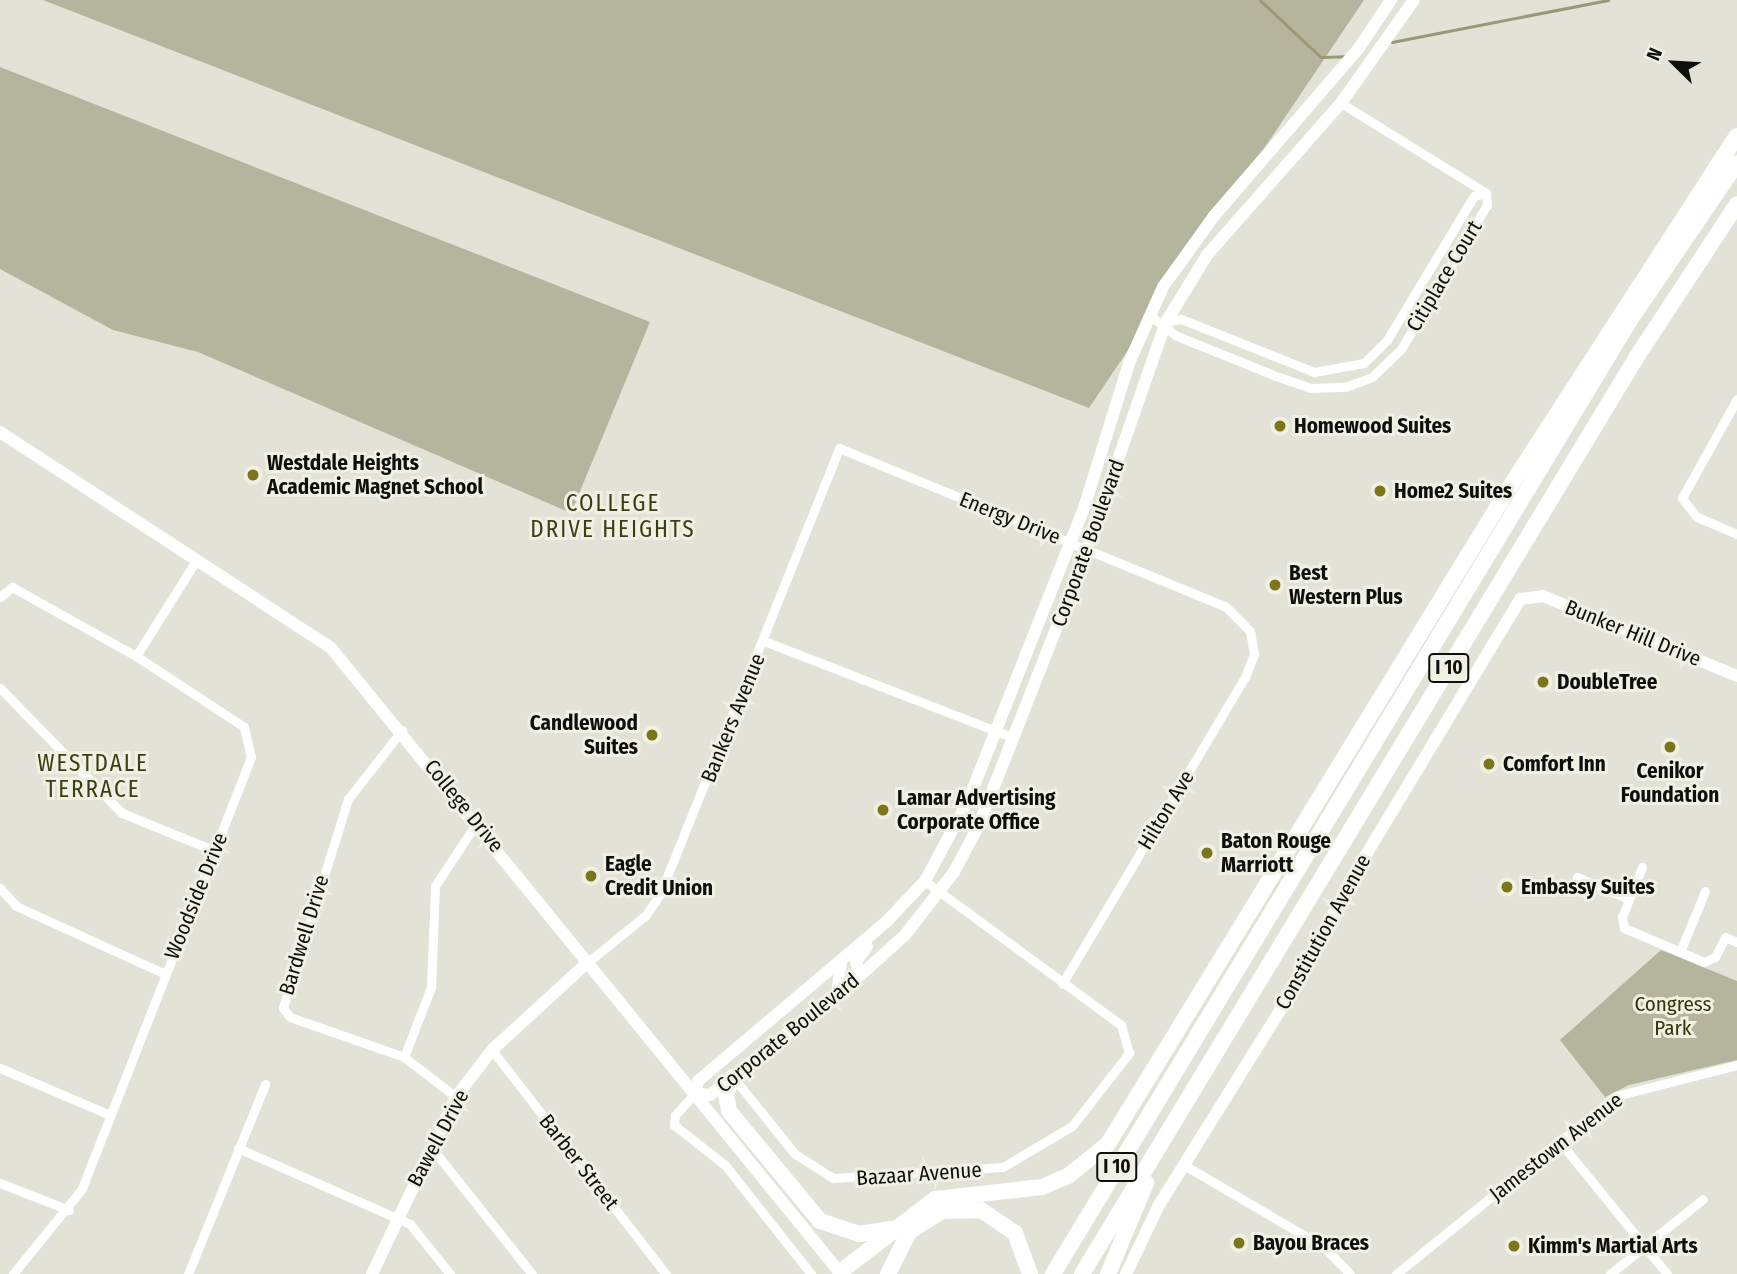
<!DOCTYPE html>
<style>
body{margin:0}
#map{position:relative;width:1737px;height:1274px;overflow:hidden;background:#e3e2d7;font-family:"Fira Sans Condensed",sans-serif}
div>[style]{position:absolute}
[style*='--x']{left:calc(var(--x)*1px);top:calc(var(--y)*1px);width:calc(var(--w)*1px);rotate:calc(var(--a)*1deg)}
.green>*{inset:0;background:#b5b49c}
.stream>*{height:2.5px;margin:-1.25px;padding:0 1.25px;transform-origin:1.25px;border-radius:1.25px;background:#9a9877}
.street>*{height:9px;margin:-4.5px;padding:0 4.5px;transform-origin:4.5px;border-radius:4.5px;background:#fff}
.secondary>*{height:12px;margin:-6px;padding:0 6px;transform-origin:6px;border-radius:6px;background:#fff}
.highway>*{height:16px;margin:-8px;padding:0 8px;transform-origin:8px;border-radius:8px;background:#fff}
.dots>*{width:19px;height:19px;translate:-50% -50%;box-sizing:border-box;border:4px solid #f0f0e4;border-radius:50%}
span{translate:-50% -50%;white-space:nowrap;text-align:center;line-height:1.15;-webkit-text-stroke:6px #f0f0e4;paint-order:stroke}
.shield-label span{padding:2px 5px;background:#f0f0e4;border:2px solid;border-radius:5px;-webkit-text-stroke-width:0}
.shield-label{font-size:19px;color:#0f0f0b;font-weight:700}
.street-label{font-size:21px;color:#0f0f0b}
.poi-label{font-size:21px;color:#0f0f0b;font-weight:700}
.left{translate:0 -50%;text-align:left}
.right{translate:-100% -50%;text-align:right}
.park-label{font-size:21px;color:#373406}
.neighbourhood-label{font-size:23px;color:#3f3d13;letter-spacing:2px}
.north{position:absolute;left:1639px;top:28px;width:70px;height:70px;-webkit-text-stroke:5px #f0f0e4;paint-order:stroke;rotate:294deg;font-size:19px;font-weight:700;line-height:28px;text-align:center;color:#0f0f0b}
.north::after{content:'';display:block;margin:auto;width:24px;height:32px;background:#0f0f0b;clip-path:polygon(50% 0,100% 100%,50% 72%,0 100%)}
</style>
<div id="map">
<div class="green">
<div style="clip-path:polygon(43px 0,1364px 0,1089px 408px)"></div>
<div style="clip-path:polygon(0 67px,650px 322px,571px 513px,198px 352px,113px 330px,0 269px)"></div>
<div style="clip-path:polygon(1661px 950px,1737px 981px,1737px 1060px,1629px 1085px,1605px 1097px,1560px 1040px)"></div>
</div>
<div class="stream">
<div style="--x:1260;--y:0;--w:83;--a:43.1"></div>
<div style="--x:1321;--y:57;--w:24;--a:-2"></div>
<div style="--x:1392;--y:42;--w:220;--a:-11"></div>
</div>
<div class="street">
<div style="--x:1341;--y:103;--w:171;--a:31.8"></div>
<div style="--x:1149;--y:315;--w:35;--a:37"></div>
<div style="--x:1177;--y:336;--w:107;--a:22"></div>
<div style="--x:1276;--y:376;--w:36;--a:19"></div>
<div style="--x:1310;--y:388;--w:35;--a:-2"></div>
<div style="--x:1345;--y:387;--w:29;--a:-20"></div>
<div style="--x:1372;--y:377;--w:40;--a:-44"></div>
<div style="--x:1401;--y:349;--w:168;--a:-59.2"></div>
<div style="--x:1487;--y:205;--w:12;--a:-95"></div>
<div style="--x:1166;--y:322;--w:15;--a:-11"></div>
<div style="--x:1181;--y:319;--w:143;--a:21.7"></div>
<div style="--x:1314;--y:372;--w:51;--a:-10.2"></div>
<div style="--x:1364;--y:363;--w:33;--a:-45"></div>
<div style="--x:1387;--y:340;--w:168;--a:-58.9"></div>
<div style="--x:1474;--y:196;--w:12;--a:-14"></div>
<div style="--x:1737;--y:399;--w:113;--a:119.1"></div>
<div style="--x:1682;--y:498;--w:24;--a:52"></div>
<div style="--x:1697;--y:517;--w:43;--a:23"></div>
<div style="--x:0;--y:597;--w:16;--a:-40"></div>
<div style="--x:12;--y:587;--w:142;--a:29.1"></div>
<div style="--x:136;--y:656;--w:129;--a:33.3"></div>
<div style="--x:244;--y:727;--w:31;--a:77"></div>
<div style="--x:251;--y:757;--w:465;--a:111.4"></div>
<div style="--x:81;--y:1190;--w:108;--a:129"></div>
<div style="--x:764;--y:641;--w:268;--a:21.2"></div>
<div style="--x:136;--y:656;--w:115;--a:-57.8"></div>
<div style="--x:0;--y:688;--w:175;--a:45.7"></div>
<div style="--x:122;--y:813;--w:100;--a:22.2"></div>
<div style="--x:402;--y:730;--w:88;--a:128"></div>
<div style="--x:348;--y:799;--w:219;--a:107.3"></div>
<div style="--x:283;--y:1008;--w:11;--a:52"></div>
<div style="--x:290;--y:1017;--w:121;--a:19.3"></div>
<div style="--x:404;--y:1057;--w:66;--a:37.6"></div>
<div style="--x:1642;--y:867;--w:54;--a:111.8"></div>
<div style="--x:1622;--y:917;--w:11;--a:80"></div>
<div style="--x:1624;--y:928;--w:87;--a:23"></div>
<div style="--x:1704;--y:962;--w:12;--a:-24"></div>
<div style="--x:1715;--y:957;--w:22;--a:-63"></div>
<div style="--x:1725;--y:937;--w:13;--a:23"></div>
<div style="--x:1577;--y:877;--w:56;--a:22.9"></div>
<div style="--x:0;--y:888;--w:24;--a:48"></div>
<div style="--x:16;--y:906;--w:164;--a:24.5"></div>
<div style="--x:1680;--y:952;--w:66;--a:-67.7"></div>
<div style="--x:588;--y:962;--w:75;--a:-39"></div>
<div style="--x:646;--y:915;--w:25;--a:-56"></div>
<div style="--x:660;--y:894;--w:481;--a:-68.1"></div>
<div style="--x:839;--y:448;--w:417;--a:22.3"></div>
<div style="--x:1225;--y:606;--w:35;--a:45"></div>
<div style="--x:1250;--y:631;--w:23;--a:80"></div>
<div style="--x:1254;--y:654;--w:25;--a:111"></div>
<div style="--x:1245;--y:677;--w:357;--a:120.8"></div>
<div style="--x:492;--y:1050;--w:284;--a:52.2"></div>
<div style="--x:404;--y:1057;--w:75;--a:-68.9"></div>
<div style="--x:431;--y:987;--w:101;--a:-87.7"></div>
<div style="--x:435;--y:886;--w:77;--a:-56.7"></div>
<div style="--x:0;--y:1068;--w:120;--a:23.1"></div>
<div style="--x:733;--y:1077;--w:99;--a:51.2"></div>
<div style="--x:795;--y:1154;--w:45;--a:32.3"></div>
<div style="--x:833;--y:1178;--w:170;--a:-3.7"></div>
<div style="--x:1003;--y:1167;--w:80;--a:-30.7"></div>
<div style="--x:1072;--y:1126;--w:93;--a:-52"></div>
<div style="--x:1129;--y:1053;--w:29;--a:-106"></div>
<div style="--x:1121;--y:1025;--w:243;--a:-143.7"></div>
<div style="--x:695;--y:1093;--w:30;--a:132"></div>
<div style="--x:675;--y:1115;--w:10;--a:96"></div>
<div style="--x:674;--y:1125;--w:65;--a:38.1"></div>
<div style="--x:725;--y:1165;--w:139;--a:51.7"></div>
<div style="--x:1559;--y:1141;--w:171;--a:50.9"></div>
<div style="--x:431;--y:1147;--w:162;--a:51.5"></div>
<div style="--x:238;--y:1148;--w:188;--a:23.8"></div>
<div style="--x:410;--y:1224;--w:64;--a:51.3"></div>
<div style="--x:1184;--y:1165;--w:162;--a:30.4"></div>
<div style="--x:1324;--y:1247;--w:37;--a:46"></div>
<div style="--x:0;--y:1183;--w:74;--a:21.4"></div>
<div style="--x:188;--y:1274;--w:205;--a:-67.9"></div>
<div style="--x:1396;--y:1274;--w:283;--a:-39"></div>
<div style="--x:1616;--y:1096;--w:125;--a:-14.4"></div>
<div style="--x:1610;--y:1274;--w:119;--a:-38.9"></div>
</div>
<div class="secondary">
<div style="--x:0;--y:432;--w:395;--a:33.1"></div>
<div style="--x:331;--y:648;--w:807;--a:50.83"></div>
<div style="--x:860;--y:975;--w:14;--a:-107"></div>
<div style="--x:856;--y:962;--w:19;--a:-55"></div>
<div style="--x:837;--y:994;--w:32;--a:-83"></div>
<div style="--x:695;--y:1093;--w:15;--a:8"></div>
<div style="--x:710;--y:1095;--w:197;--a:-38.6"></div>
<div style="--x:864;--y:972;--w:55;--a:-42.1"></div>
<div style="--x:905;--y:935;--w:80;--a:-52.1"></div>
<div style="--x:954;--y:872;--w:51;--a:-61.9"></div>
<div style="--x:978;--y:827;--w:284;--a:-68.5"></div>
<div style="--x:1082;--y:563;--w:255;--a:-70.8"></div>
<div style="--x:1166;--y:322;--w:79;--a:-58.5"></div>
<div style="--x:1207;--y:255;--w:203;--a:-48.6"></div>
<div style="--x:1341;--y:103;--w:126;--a:-54.7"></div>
<div style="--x:695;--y:1093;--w:12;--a:-76"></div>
<div style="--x:698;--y:1081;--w:248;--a:-40.2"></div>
<div style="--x:887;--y:921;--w:55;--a:-46.5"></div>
<div style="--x:925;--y:881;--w:91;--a:-61.7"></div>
<div style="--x:968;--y:801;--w:312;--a:-68.4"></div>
<div style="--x:1083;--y:511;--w:155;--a:-72.7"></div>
<div style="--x:1129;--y:363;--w:83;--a:-65.9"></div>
<div style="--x:1163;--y:287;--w:87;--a:-54.3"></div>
<div style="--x:1214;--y:216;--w:222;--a:-49.2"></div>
<div style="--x:1359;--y:48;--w:58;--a:-56.3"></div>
<div style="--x:372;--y:1274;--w:196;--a:-64.6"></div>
<div style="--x:456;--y:1097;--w:59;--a:-52.5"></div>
<div style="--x:492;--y:1050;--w:130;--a:-42.5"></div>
<div style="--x:1126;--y:1274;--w:76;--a:-64.4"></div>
<div style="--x:1159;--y:1205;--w:263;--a:-58.1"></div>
<div style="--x:1298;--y:982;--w:117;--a:-62.6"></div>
<div style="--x:1352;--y:878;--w:326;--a:-58.9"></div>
<div style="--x:1520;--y:599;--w:23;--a:-7"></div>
<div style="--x:1543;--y:596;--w:210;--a:22.4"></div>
</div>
<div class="highway">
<div style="--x:733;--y:1077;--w:19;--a:111"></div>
<div style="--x:726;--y:1095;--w:16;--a:79"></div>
<div style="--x:729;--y:1111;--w:143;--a:50.4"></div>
<div style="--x:820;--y:1221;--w:41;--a:18.4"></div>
<div style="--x:859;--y:1234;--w:36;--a:-9"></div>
<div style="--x:910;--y:1231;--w:38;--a:-32"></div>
<div style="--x:942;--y:1211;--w:39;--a:-1"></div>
<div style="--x:981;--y:1210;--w:41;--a:34.1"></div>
<div style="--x:1015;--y:1233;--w:44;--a:69.9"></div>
<div style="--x:840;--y:1272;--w:120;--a:-37.5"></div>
<div style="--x:935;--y:1199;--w:108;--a:-6.4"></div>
<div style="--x:1042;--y:1187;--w:28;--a:-23"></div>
<div style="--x:1068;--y:1176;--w:51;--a:-38.7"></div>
<div style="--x:1108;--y:1144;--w:769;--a:-58.56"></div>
<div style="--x:1509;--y:488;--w:419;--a:-57.1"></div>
<div style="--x:888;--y:1274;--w:47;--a:-63.4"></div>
<div style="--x:1053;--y:1274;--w:1115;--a:-58.83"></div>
<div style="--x:1630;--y:320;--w:190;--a:-55.7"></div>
<div style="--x:1082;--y:1274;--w:1071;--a:-58.83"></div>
<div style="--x:1636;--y:358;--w:184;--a:-56.7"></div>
<div style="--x:1108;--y:1274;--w:99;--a:-67.3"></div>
</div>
<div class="dots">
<div style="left:1280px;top:426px;background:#7c7519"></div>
<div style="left:253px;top:475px;background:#7c7519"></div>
<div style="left:1380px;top:491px;background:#7c7519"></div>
<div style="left:1275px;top:585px;background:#7c7519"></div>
<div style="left:1543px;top:682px;background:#7c7519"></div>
<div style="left:652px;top:735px;background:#7c7519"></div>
<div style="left:1670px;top:747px;background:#7c7519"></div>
<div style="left:1489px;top:764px;background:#7c7519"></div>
<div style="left:883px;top:810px;background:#7c7519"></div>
<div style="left:1207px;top:853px;background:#7c7519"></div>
<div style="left:591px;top:876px;background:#7c7519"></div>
<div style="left:1507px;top:887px;background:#7c7519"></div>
<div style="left:1239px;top:1243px;background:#7c7519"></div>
<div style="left:1514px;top:1246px;background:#7c7519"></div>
</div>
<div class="shield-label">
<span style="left:1449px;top:668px">I 10</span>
<span style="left:1117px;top:1167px">I 10</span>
</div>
<div class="street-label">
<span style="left:1444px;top:276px;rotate:-59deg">Citiplace Court</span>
<span style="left:1010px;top:518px;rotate:22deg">Energy Drive</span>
<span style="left:1088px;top:543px;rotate:-70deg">Corporate Boulevard</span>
<span style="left:1633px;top:633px;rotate:22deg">Bunker Hill Drive</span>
<span style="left:733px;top:718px;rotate:-68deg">Bankers Avenue</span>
<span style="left:464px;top:806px;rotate:51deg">College Drive</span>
<span style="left:1166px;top:810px;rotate:-59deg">Hilton Ave</span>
<span style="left:196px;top:896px;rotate:-68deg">Woodside Drive</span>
<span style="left:1323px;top:932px;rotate:-61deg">Constitution Avenue</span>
<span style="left:304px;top:935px;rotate:-73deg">Bardwell Drive</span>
<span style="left:788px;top:1033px;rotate:-39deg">Corporate Boulevard</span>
<span style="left:438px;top:1138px;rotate:-62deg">Bawell Drive</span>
<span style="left:1556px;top:1147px;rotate:-38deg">Jamestown Avenue</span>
<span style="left:579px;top:1162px;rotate:52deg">Barber Street</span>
<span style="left:919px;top:1174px;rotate:-4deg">Bazaar Avenue</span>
</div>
<div class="poi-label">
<span class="left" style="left:1294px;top:426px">Homewood Suites</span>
<span class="left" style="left:267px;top:475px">Westdale Heights<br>Academic Magnet School</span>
<span class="left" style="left:1394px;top:491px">Home2 Suites</span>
<span class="left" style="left:1289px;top:585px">Best<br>Western Plus</span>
<span class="left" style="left:1557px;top:682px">DoubleTree</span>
<span class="right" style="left:638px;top:735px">Candlewood<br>Suites</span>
<span class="left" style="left:1503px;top:764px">Comfort Inn</span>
<span style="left:1670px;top:783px">Cenikor<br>Foundation</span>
<span class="left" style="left:897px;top:810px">Lamar Advertising<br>Corporate Office</span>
<span class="left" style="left:1221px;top:853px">Baton Rouge<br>Marriott</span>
<span class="left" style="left:605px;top:876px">Eagle<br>Credit Union</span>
<span class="left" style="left:1521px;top:887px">Embassy Suites</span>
<span class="left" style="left:1253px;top:1243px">Bayou Braces</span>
<span class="left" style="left:1528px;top:1246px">Kimm's Martial Arts</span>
</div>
<div class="park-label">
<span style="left:1673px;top:1016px">Congress<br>Park</span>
</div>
<div class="neighbourhood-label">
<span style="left:613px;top:516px">COLLEGE<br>DRIVE HEIGHTS</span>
<span style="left:93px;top:776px">WESTDALE<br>TERRACE</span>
</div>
<div class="north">N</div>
</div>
